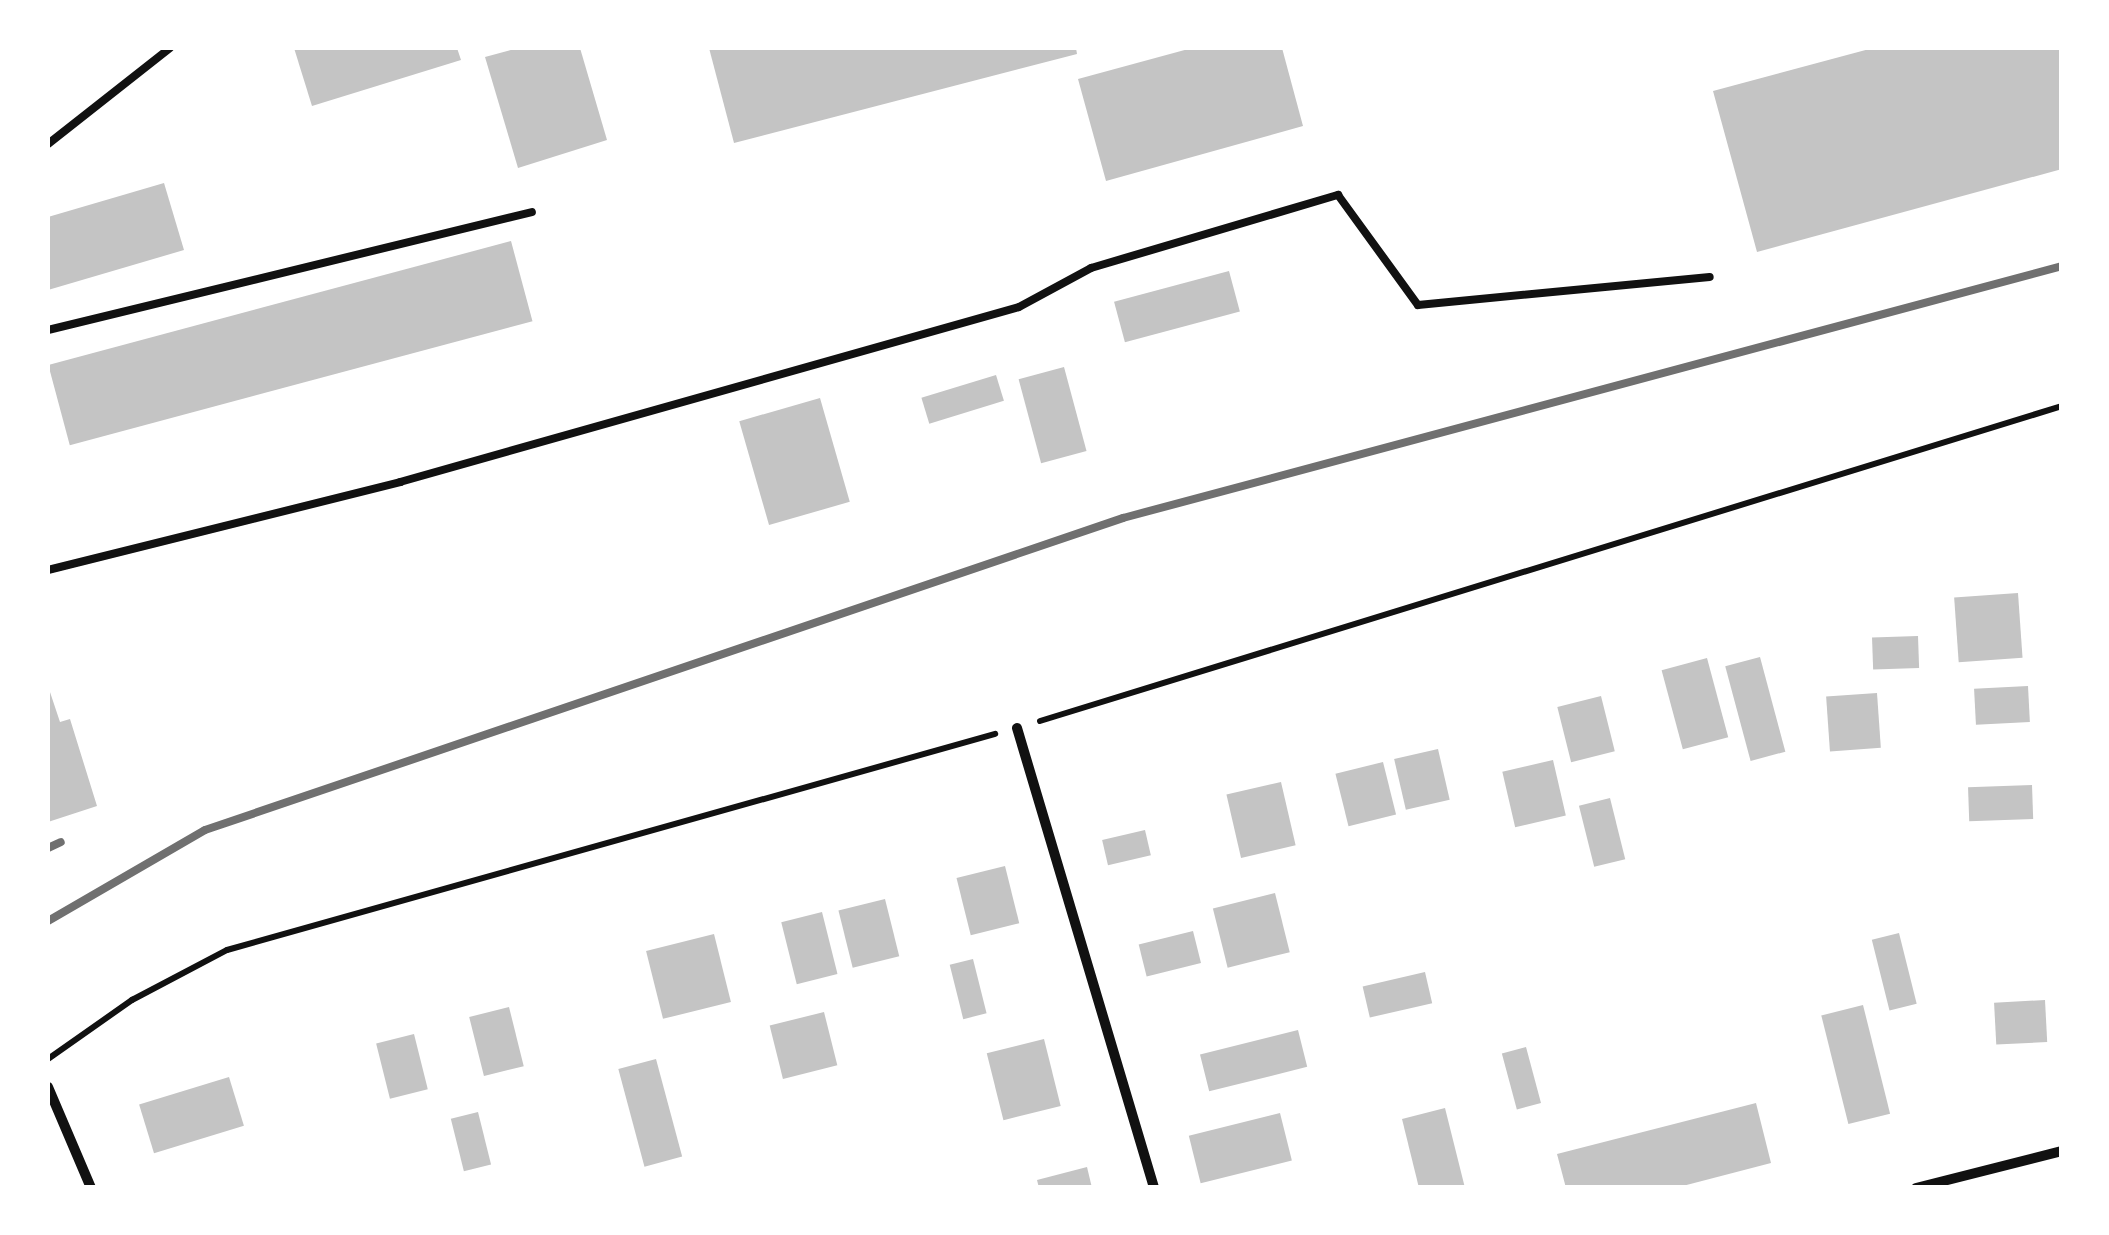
<!DOCTYPE html>
<style>
body{margin:0}
#map{position:relative;width:2109px;height:1235px;overflow:hidden;background:#fff;font-family:"Roboto Condensed",sans-serif}
div>[style]{position:absolute}
[style*='--x']{left:calc(var(--x)*1px);top:calc(var(--y)*1px);width:calc(var(--w)*1px);rotate:calc(var(--a)*1deg)}
.building>*{inset:0;background:#c4c4c4;transform-origin:0 0}
.path>*{height:6px;margin:-3px;padding:0 3px;transform-origin:3px;border-radius:3px;background:#111}
.service>*{height:8px;margin:-4px;padding:0 4px;transform-origin:4px;border-radius:4px;background:#111}
.minor>*{height:10px;margin:-5px;padding:0 5px;transform-origin:5px;border-radius:5px;background:#111}
.rail>*{height:8px;margin:-4px;padding:0 4px;transform-origin:4px;border-radius:4px;background:#707070}
span{translate:-50% -50%;white-space:nowrap;text-align:center;line-height:1.15;-webkit-text-stroke:8px #fff;paint-order:stroke}
.frame{position:absolute;inset:0;border:50px solid #fff;pointer-events:none}
</style>
<div id="map">
<div class="building">
<div style="clip-path:polygon(294px 48px,457px 48px,461px 60px,312px 106px)"></div>
<div style="clip-path:polygon(518px 48px,580px 48px,607px 140px,518px 168px,485px 57px)"></div>
<div style="clip-path:polygon(709px 48px,1076px 48px,1077px 54px,734px 143px)"></div>
<div style="clip-path:polygon(1192px 48px,1282px 48px,1303px 126px,1106px 181px,1078px 79px)"></div>
<div style="clip-path:polygon(1873px 48px,2062px 48px,2062px 169px,1757px 252px,1713px 91px)"></div>
<div style="clip-path:polygon(164px 183px,184px 250px,48px 290px,48px 217px)"></div>
<div style="left:511px;top:241px;width:83px;height:479px;rotate:75deg"></div>
<div style="left:1229px;top:271px;width:42px;height:119px;rotate:75deg"></div>
<div style="left:1064px;top:367px;width:87px;height:47px;rotate:75deg"></div>
<div style="left:996px;top:375px;width:27px;height:78px;rotate:73deg"></div>
<div style="left:820px;top:398px;width:108px;height:84px;rotate:74deg"></div>
<div style="left:2018px;top:593px;width:65px;height:64px;rotate:86deg"></div>
<div style="left:1918px;top:636px;width:32px;height:46px;rotate:88deg"></div>
<div style="left:1760px;top:657px;width:98px;height:36px;rotate:75deg"></div>
<div style="left:1707px;top:658px;width:82px;height:47px;rotate:75deg"></div>
<div style="clip-path:polygon(48px 686px,60px 722px,70px 719px,97px 806px,48px 822px)"></div>
<div style="left:2028px;top:686px;width:36px;height:54px;rotate:87deg"></div>
<div style="left:1877px;top:693px;width:55px;height:51px;rotate:86deg"></div>
<div style="left:1601px;top:696px;width:57px;height:45px;rotate:76deg"></div>
<div style="left:1438px;top:749px;width:52px;height:45px;rotate:77deg"></div>
<div style="left:1553px;top:760px;width:57px;height:52px;rotate:77deg"></div>
<div style="left:1383px;top:762px;width:54px;height:49px;rotate:76deg"></div>
<div style="left:1281px;top:782px;width:65px;height:56px;rotate:77deg"></div>
<div style="left:2032px;top:785px;width:34px;height:64px;rotate:88deg"></div>
<div style="left:1610px;top:798px;width:63px;height:32px;rotate:76deg"></div>
<div style="left:1145px;top:830px;width:26px;height:44px;rotate:77deg"></div>
<div style="left:1005px;top:866px;width:59px;height:50px;rotate:76deg"></div>
<div style="left:1275px;top:893px;width:61px;height:64px;rotate:76deg"></div>
<div style="left:885px;top:899px;width:59px;height:48px;rotate:76deg"></div>
<div style="left:822px;top:912px;width:64px;height:42px;rotate:76deg"></div>
<div style="left:1193px;top:931px;width:33px;height:56px;rotate:76deg"></div>
<div style="left:1899px;top:933px;width:73px;height:28px;rotate:76deg"></div>
<div style="left:714px;top:934px;width:70px;height:70px;rotate:76deg"></div>
<div style="left:973px;top:959px;width:56px;height:24px;rotate:76deg"></div>
<div style="left:1425px;top:972px;width:32px;height:64px;rotate:77deg"></div>
<div style="left:2045px;top:1000px;width:42px;height:51px;rotate:87deg"></div>
<div style="left:1863px;top:1005px;width:112px;height:43px;rotate:76deg"></div>
<div style="left:509px;top:1007px;width:61px;height:41px;rotate:76deg"></div>
<div style="left:824px;top:1012px;width:55px;height:56px;rotate:76deg"></div>
<div style="left:1298px;top:1030px;width:38px;height:101px;rotate:76deg"></div>
<div style="left:414px;top:1034px;width:57px;height:39px;rotate:76deg"></div>
<div style="left:1044px;top:1039px;width:69px;height:59px;rotate:76deg"></div>
<div style="left:1526px;top:1047px;width:58px;height:25px;rotate:75deg"></div>
<div style="left:656px;top:1059px;width:101px;height:39px;rotate:75deg"></div>
<div style="left:229px;top:1077px;width:51px;height:94px;rotate:73deg"></div>
<div style="clip-path:polygon(1756px 1103px,1771px 1163px,1675px 1188px,1566px 1188px,1557px 1154px)"></div>
<div style="clip-path:polygon(1445px 1108px,1465px 1188px,1419px 1188px,1402px 1119px)"></div>
<div style="left:478px;top:1112px;width:54px;height:28px;rotate:76deg"></div>
<div style="left:1280px;top:1113px;width:49px;height:94px;rotate:76deg"></div>
<div style="clip-path:polygon(1087px 1167px,1092px 1188px,1039px 1188px,1037px 1180px)"></div>
</div>
<div class="path">
<div style="--x:1040;--y:721;--w:1069;--a:-17.13"></div>
<div style="--x:48;--y:1059;--w:103;--a:-35.1"></div>
<div style="--x:132;--y:1000;--w:107;--a:-27.8"></div>
<div style="--x:227;--y:950;--w:798;--a:-15.71"></div>
</div>
<div class="service">
<div style="--x:48;--y:144;--w:155;--a:-38.2"></div>
<div style="--x:48;--y:330;--w:498;--a:-13.7"></div>
<div style="--x:48;--y:570;--w:363;--a:-14"></div>
<div style="--x:400;--y:482;--w:643;--a:-15.79"></div>
<div style="--x:1019;--y:307;--w:82;--a:-28.4"></div>
<div style="--x:1091;--y:268;--w:258;--a:-16.5"></div>
<div style="--x:1338;--y:195;--w:136;--a:54"></div>
<div style="--x:1418;--y:305;--w:293;--a:-5.5"></div>
</div>
<div class="minor">
<div style="--x:1017;--y:728;--w:480;--a:73.4"></div>
<div style="--x:48;--y:1087;--w:110;--a:66.9"></div>
<div style="--x:1916;--y:1188;--w:151;--a:-14.2"></div>
</div>
<div class="rail">
<div style="--x:48;--y:848;--w:14;--a:-25"></div>
<div style="--x:48;--y:921;--w:181;--a:-30.1"></div>
<div style="--x:205;--y:830;--w:970;--a:-18.77"></div>
<div style="--x:1123;--y:518;--w:972;--a:-15.02"></div>
</div>
<div class="frame"></div>
</div>
